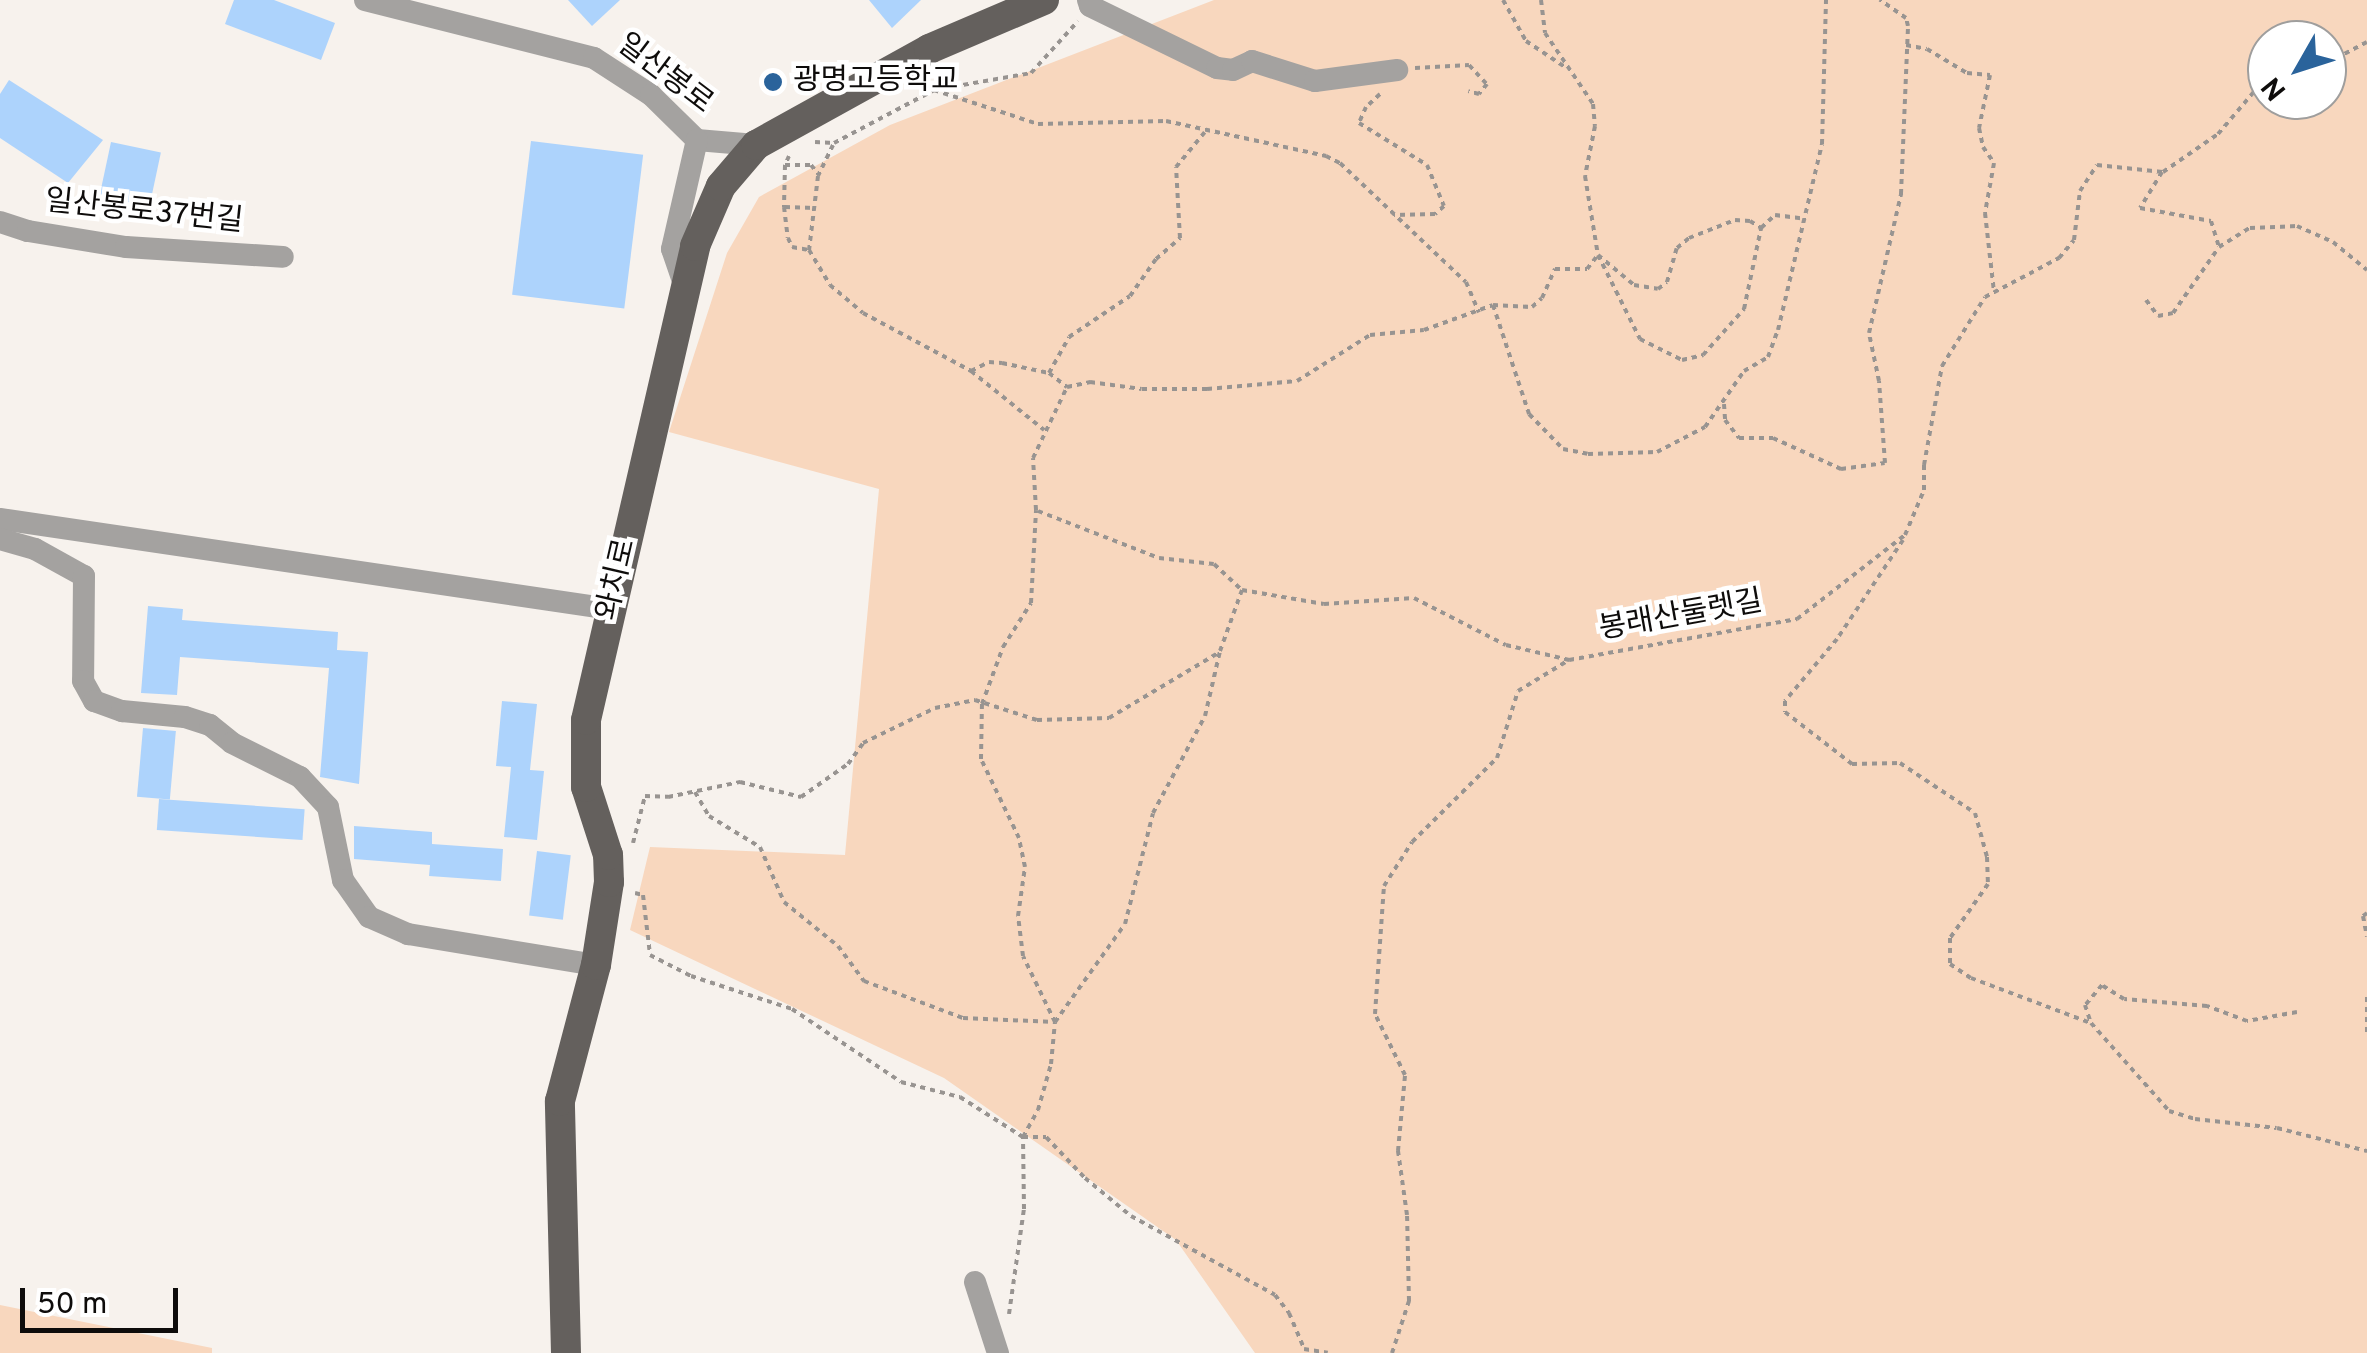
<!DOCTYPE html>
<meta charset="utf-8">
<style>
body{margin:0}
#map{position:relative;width:2367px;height:1353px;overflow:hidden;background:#f7f2ed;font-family:Overpass,"Noto Sans KR",sans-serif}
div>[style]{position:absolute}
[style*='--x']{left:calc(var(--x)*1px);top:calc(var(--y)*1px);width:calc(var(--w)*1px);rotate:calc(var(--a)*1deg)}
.green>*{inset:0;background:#f8d7be}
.building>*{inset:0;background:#add3fc;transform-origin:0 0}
.path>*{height:4px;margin-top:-2px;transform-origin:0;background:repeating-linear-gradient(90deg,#989491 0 5px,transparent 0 10px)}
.minor>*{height:22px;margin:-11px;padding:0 11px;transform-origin:11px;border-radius:11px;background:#a4a2a0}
.major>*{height:30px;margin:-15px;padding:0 15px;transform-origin:15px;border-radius:15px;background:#64605d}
.dots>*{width:28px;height:28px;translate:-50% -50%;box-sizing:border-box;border:5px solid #fff;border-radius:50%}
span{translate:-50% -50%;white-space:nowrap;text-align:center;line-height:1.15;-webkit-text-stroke:9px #fff;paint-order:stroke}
.street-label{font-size:30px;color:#0e0c0b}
.poi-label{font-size:30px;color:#0e0c0b}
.left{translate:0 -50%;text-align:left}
.north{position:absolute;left:2247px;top:20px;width:100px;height:100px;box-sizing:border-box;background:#fff;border:2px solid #9f9e9d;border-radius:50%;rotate:231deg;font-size:28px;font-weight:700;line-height:40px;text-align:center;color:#0e0c0b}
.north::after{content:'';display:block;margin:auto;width:35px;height:45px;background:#2a639b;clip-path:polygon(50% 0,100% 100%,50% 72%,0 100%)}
.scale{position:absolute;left:20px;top:1288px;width:158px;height:45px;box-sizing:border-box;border:5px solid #0e0c0b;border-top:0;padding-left:12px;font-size:30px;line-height:35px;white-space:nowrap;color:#0e0c0b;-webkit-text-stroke:8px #fff;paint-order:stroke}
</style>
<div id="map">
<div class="green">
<div style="clip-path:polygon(evenodd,1214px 0,2367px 0,2367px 1353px,1255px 1353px,1176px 1240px,944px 1078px,630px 930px,650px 847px,845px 855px,879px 489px,669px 432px,727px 253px,759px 197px,890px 125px,1214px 0,2267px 40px,2327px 40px,2327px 100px,2267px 100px,2267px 40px)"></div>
<div style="clip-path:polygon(0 1305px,212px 1348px,212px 1353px,0 1353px)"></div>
</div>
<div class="building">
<div style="clip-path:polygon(234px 0,274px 0,335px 23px,321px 60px,225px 24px)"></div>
<div style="clip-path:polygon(568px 0,620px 0,592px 26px)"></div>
<div style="clip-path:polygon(869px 0,921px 0,892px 28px)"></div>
<div style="clip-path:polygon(9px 80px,103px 140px,68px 183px,0 138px,0 94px)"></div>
<div style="left:531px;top:141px;width:113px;height:155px;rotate:7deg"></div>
<div style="left:111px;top:142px;width:51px;height:69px;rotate:12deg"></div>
<div style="clip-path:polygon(148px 606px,183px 609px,182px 620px,338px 632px,337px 650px,368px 652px,359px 784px,320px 777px,329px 668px,180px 657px,177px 695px,141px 693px)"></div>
<div style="clip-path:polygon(502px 701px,537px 704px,530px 770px,544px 771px,537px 840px,504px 837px,511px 767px,496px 766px)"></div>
<div style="left:143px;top:728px;width:33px;height:69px;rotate:5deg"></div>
<div style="left:159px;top:799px;width:146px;height:31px;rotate:4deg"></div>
<div style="clip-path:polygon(354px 826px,432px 832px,432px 844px,503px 849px,501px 881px,429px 876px,430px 865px,354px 859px)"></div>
<div style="left:537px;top:851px;width:34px;height:65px;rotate:7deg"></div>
</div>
<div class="path">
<div style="--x:1503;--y:0;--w:47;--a:60.7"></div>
<div style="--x:1526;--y:41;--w:47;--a:33.7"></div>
<div style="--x:1541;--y:0;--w:33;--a:83"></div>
<div style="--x:1545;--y:33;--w:86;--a:55.9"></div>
<div style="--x:1593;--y:104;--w:22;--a:85"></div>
<div style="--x:1595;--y:126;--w:51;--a:101.3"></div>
<div style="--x:1585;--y:176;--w:80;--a:80.7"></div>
<div style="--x:1598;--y:255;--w:94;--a:63.4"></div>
<div style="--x:1640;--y:339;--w:47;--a:26.6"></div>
<div style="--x:1682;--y:360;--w:22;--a:-13"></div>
<div style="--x:1703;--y:355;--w:62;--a:-48.3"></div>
<div style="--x:1744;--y:309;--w:83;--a:-78.1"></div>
<div style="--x:1761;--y:228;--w:19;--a:-43"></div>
<div style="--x:1775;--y:215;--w:26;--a:7"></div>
<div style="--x:1906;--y:45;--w:21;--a:11"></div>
<div style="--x:1927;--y:49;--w:47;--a:31"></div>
<div style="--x:1967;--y:73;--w:23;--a:5"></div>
<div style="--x:1990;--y:75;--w:54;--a:101.7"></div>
<div style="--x:1979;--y:128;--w:19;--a:78"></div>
<div style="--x:1983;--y:147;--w:19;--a:55"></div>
<div style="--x:1994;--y:163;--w:51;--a:100.2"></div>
<div style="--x:1985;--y:213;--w:80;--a:83.5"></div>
<div style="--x:2327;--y:63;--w:45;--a:-27.7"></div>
<div style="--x:1415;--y:68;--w:54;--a:-3.2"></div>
<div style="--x:1469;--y:65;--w:26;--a:47"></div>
<div style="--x:1487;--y:84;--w:13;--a:129"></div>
<div style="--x:1479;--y:94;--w:11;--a:-165"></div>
<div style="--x:934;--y:90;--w:109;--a:18.1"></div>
<div style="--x:1038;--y:124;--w:128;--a:-1.3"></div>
<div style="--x:1166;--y:121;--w:164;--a:12.3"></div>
<div style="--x:1326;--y:156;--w:16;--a:27"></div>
<div style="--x:1340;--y:163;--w:173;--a:43.4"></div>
<div style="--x:1466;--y:282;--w:33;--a:67"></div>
<div style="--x:1380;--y:94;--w:19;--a:137"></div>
<div style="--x:1366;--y:107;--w:17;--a:114"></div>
<div style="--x:1359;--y:123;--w:80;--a:31.7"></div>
<div style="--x:1427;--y:165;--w:44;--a:67.5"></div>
<div style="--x:1444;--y:206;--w:12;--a:138"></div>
<div style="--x:1435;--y:214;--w:41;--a:178.6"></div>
<div style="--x:815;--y:142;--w:19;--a:3"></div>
<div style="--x:834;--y:143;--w:113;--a:-27.9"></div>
<div style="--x:934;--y:90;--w:98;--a:-9.9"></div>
<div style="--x:1031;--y:73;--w:70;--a:-47.9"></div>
<div style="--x:833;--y:145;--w:34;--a:116"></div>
<div style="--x:818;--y:176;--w:75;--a:96.9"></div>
<div style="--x:809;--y:250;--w:41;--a:59"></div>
<div style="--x:830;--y:285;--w:43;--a:40.3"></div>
<div style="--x:863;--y:313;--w:123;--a:28.2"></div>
<div style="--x:971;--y:371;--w:94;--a:38.9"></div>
<div style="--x:789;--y:156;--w:10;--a:114"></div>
<div style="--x:785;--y:165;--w:42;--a:91.4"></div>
<div style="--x:784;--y:207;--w:31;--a:83"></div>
<div style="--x:788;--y:238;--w:10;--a:66"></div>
<div style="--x:792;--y:247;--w:17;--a:10"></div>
<div style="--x:785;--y:165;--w:26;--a:0"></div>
<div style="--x:811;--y:165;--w:13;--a:51"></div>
<div style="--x:2162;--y:172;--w:42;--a:121.4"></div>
<div style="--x:2140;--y:208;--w:72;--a:10.4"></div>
<div style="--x:2211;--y:221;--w:28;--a:73"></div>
<div style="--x:785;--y:207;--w:30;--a:2"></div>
<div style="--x:1598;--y:255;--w:47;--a:39.8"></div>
<div style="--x:1634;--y:285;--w:24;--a:9"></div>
<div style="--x:1658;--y:289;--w:11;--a:-38"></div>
<div style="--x:1667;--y:282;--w:35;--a:-74"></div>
<div style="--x:1677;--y:248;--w:16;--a:-40"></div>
<div style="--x:1689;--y:238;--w:49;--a:-21.4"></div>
<div style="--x:1735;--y:220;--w:15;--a:4"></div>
<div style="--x:1750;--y:221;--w:13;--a:32"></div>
<div style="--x:2146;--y:300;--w:20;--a:53"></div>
<div style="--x:2158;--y:316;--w:15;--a:-11"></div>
<div style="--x:2173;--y:313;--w:80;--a:-55.1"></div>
<div style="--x:2219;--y:247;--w:36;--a:-32"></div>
<div style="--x:2250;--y:228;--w:47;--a:-2.4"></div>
<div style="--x:2297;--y:226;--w:39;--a:24"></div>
<div style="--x:2333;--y:242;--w:44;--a:39.5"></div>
<div style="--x:1493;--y:305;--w:115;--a:71.7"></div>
<div style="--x:1529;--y:414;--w:49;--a:45.8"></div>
<div style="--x:1563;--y:449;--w:25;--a:11"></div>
<div style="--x:1588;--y:454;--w:69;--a:-1.7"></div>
<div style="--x:1657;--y:452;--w:54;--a:-27.5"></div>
<div style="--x:1705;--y:427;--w:68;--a:-55.1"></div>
<div style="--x:1744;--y:371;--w:28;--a:-30"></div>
<div style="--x:1768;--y:357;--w:29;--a:-70"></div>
<div style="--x:1778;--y:330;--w:191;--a:-76.7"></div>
<div style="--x:1822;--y:144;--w:144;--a:-88.4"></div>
<div style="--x:971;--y:371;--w:20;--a:-27"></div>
<div style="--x:989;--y:362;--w:13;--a:4"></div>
<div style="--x:1002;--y:363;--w:48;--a:12"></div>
<div style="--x:1049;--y:373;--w:23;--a:38"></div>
<div style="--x:1049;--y:373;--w:41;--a:-60.9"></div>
<div style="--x:1069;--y:337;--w:73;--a:-33.9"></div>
<div style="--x:1130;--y:296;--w:45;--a:-54.9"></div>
<div style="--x:1156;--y:259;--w:32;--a:-41"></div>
<div style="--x:1180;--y:238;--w:71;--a:-93.2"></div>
<div style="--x:1176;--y:167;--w:45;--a:-50.4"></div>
<div style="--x:1724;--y:404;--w:16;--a:86"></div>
<div style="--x:1725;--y:420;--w:23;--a:52"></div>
<div style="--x:1739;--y:438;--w:34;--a:0"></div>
<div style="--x:1773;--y:438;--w:75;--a:24.5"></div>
<div style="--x:1841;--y:469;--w:44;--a:-7.8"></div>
<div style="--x:1885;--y:463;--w:82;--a:-94.2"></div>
<div style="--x:1879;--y:381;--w:49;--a:-101.8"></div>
<div style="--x:1869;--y:333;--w:143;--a:-77"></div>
<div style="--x:1901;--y:194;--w:168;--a:-87.6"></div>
<div style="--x:1908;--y:26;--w:8;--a:-104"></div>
<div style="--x:1906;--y:18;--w:32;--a:-145"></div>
<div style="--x:1038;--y:511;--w:130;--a:21.2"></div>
<div style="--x:1159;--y:558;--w:55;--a:6.2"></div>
<div style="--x:1214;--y:564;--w:38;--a:43"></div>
<div style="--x:1242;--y:590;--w:83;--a:9.7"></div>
<div style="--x:1324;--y:604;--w:90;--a:-3.8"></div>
<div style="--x:1414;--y:598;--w:103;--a:27.1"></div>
<div style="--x:1506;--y:645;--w:65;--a:13.4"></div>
<div style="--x:1903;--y:540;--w:119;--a:123.7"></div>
<div style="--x:1837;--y:639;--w:81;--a:130"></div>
<div style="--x:1785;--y:701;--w:11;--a:90"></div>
<div style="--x:1785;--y:712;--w:85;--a:37.8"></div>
<div style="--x:1852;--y:764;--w:48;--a:-1.2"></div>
<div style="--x:1900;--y:763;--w:90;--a:33.7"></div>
<div style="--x:1975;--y:813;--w:46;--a:74.7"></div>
<div style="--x:1987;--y:857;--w:27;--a:88"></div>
<div style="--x:1988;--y:884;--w:66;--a:125.1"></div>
<div style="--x:1950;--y:938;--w:26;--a:90"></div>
<div style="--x:1950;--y:964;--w:25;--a:34"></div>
<div style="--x:1971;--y:978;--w:128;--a:20.6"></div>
<div style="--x:695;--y:792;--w:28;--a:60"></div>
<div style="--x:709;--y:816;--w:60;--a:31.3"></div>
<div style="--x:760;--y:847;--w:60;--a:66.4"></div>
<div style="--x:784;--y:902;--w:70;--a:39.2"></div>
<div style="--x:838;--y:946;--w:44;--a:53.4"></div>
<div style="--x:864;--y:981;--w:106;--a:20.5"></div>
<div style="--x:963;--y:1018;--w:92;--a:2.5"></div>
<div style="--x:633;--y:843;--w:49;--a:-75.7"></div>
<div style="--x:645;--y:796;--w:23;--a:2"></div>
<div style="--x:668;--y:797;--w:74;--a:-11.8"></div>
<div style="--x:740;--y:782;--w:63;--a:13.8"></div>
<div style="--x:801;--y:797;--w:57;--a:-35.1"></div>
<div style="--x:848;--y:764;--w:26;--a:-54"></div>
<div style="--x:863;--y:743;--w:80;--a:-25.9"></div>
<div style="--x:935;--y:708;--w:41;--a:-11.3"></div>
<div style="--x:975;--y:700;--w:65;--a:17.9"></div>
<div style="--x:1037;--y:720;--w:72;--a:-1.6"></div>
<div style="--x:1109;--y:718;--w:127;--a:-30.8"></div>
<div style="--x:635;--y:893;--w:8;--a:14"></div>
<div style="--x:643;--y:895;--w:60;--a:83.3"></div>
<div style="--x:650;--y:955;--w:46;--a:27.1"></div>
<div style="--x:691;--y:976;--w:106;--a:18.1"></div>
<div style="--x:792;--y:1009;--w:131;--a:33.8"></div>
<div style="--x:901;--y:1082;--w:61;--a:14.3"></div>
<div style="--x:960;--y:1097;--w:75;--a:32.4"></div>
<div style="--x:1023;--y:1137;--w:23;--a:0"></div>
<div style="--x:1046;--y:1137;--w:57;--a:46.4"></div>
<div style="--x:1085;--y:1178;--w:60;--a:39.6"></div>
<div style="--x:1131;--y:1216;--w:164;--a:28.7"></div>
<div style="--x:1275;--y:1295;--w:23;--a:52"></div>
<div style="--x:1289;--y:1313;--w:39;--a:67"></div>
<div style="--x:1304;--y:1349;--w:24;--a:9"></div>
<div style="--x:2367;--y:913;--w:5;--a:143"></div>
<div style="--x:2363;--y:916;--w:21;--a:79"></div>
<div style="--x:2367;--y:997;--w:35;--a:90"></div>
<div style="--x:2297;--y:1012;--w:51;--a:169.8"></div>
<div style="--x:2247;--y:1021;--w:43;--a:-159.4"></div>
<div style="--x:2207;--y:1006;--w:83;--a:-175.2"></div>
<div style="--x:2124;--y:999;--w:26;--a:-148"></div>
<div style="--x:2102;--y:985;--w:26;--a:130"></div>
<div style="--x:2085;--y:1005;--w:19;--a:72"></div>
<div style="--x:2091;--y:1023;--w:118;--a:48.4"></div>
<div style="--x:2169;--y:1111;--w:27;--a:17"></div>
<div style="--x:2195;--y:1119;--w:82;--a:6.3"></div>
<div style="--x:2277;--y:1128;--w:93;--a:14.3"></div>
<div style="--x:1055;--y:1022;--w:73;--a:-115.9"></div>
<div style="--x:1023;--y:956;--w:40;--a:-97.1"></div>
<div style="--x:1018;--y:916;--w:49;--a:-81.9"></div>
<div style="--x:1025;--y:867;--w:30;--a:-102"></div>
<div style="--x:1019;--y:838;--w:88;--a:-115.7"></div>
<div style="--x:981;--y:759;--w:55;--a:-89"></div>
<div style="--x:982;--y:704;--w:61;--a:-69.8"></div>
<div style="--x:1003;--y:647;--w:52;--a:-57.5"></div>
<div style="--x:1031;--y:603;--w:93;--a:-86.9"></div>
<div style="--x:1036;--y:510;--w:52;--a:-93.3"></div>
<div style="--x:1033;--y:458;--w:79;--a:-64.4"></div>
<div style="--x:1067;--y:387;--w:24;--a:-12"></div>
<div style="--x:1090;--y:382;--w:52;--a:7.7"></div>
<div style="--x:1142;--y:389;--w:65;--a:0"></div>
<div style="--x:1207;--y:389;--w:90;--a:-5.1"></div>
<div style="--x:1297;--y:381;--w:86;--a:-32.2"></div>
<div style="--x:1370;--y:335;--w:54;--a:-5.3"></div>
<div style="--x:1424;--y:330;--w:73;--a:-19.9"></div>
<div style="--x:1493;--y:305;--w:39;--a:3"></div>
<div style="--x:1532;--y:307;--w:13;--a:-42"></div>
<div style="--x:1542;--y:298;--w:32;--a:-66"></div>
<div style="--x:1555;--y:269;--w:32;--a:0"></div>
<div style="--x:1587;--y:269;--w:18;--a:-52"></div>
<div style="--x:1009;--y:1314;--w:106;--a:-81.9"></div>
<div style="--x:1024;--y:1209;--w:72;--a:-90.8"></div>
<div style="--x:1023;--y:1137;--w:31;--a:-61"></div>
<div style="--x:1038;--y:1110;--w:48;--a:-74.2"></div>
<div style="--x:1051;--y:1064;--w:42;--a:-84.6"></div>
<div style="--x:1055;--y:1022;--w:120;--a:-54.5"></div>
<div style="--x:1125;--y:924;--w:114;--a:-75.8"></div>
<div style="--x:1153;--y:813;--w:110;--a:-61.8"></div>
<div style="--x:1205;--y:716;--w:67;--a:-77"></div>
<div style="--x:1220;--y:651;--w:65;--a:-70.2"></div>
<div style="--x:1392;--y:1353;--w:55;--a:-71.9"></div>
<div style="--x:1409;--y:1301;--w:86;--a:-91.3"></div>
<div style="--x:1407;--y:1215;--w:65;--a:-98"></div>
<div style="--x:1398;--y:1151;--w:76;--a:-84.7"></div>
<div style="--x:1405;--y:1075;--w:68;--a:-116.2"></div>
<div style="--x:1375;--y:1014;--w:128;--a:-86"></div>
<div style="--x:1384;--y:886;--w:52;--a:-57.5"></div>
<div style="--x:1412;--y:842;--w:120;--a:-44.7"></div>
<div style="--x:1497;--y:758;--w:70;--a:-72.6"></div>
<div style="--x:1518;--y:691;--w:60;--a:-31.3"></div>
<div style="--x:1569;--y:660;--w:232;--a:-10.2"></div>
<div style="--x:1797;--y:619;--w:137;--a:-37.9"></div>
<div style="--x:1905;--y:535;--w:49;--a:-67.1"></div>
<div style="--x:1924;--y:490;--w:25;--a:-90"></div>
<div style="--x:1924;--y:465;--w:101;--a:-79.7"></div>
<div style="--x:1942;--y:366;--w:81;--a:-58.1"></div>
<div style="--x:1985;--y:297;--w:84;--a:-27.8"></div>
<div style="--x:2059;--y:258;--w:23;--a:-50"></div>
<div style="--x:2074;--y:240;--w:49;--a:-83"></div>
<div style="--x:2080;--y:191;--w:31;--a:-57"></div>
<div style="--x:2097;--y:165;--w:66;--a:6.1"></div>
<div style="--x:2163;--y:172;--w:67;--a:-34.6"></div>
<div style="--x:2218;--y:134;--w:62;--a:-49.6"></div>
<div style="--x:2258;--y:87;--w:9;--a:-18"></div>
</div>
<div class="minor">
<div style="--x:365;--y:0;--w:236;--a:14.2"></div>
<div style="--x:594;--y:58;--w:68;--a:33"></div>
<div style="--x:651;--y:95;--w:64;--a:44.4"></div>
<div style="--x:697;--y:140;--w:59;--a:4.8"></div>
<div style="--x:1088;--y:0;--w:6;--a:72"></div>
<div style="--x:1090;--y:6;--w:141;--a:26"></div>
<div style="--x:1217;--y:68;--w:16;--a:7"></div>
<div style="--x:1233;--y:70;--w:21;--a:-25"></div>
<div style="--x:1252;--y:61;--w:66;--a:17.6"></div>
<div style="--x:1315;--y:81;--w:83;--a:-7.6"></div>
<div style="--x:0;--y:222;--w:29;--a:18"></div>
<div style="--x:28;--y:231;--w:99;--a:9.3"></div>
<div style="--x:126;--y:247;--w:157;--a:3.6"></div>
<div style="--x:685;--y:287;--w:40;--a:-108.9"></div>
<div style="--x:672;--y:249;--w:112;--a:-77.1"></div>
<div style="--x:0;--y:519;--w:618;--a:8.38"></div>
<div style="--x:0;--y:539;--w:36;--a:16"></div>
<div style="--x:35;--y:549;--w:56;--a:28.9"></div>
<div style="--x:84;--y:576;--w:105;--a:90.5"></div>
<div style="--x:83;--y:681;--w:23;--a:61"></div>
<div style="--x:94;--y:701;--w:30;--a:20"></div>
<div style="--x:122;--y:711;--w:63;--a:5.4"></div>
<div style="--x:185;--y:717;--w:26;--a:18"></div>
<div style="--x:210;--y:725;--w:28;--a:39"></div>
<div style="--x:232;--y:743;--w:76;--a:26.6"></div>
<div style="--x:300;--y:777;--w:41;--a:47"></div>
<div style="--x:328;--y:807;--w:75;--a:78.4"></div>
<div style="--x:343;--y:880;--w:45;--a:54.9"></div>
<div style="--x:369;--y:917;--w:43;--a:23.6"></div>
<div style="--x:408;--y:934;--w:191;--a:9.4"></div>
<div style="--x:975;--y:1282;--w:75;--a:72.1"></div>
</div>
<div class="major">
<div style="--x:566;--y:1353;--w:252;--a:-91.4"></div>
<div style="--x:560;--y:1101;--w:141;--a:-75.2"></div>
<div style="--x:596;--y:965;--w:84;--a:-81.1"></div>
<div style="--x:609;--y:882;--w:27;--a:-92"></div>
<div style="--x:608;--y:855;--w:71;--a:-107.9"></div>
<div style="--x:586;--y:787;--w:67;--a:-90"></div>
<div style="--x:586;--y:720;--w:486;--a:-77"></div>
<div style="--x:695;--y:246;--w:65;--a:-66.6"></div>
<div style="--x:721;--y:186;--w:54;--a:-49.5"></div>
<div style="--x:756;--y:145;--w:198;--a:-29"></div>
<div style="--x:929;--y:49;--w:125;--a:-23.1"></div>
</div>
<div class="dots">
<div style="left:773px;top:82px;background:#2a639b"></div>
</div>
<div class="street-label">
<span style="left:664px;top:75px;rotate:37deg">일산봉로</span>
<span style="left:144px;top:213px;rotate:6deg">일산봉로37번길</span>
<span style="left:618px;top:580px;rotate:-77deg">와치로</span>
<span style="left:1681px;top:617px;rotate:-10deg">봉래산둘렛길</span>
</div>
<div class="poi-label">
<span class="left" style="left:793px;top:82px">광명고등학교</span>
</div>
<div class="north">N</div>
<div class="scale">50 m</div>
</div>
